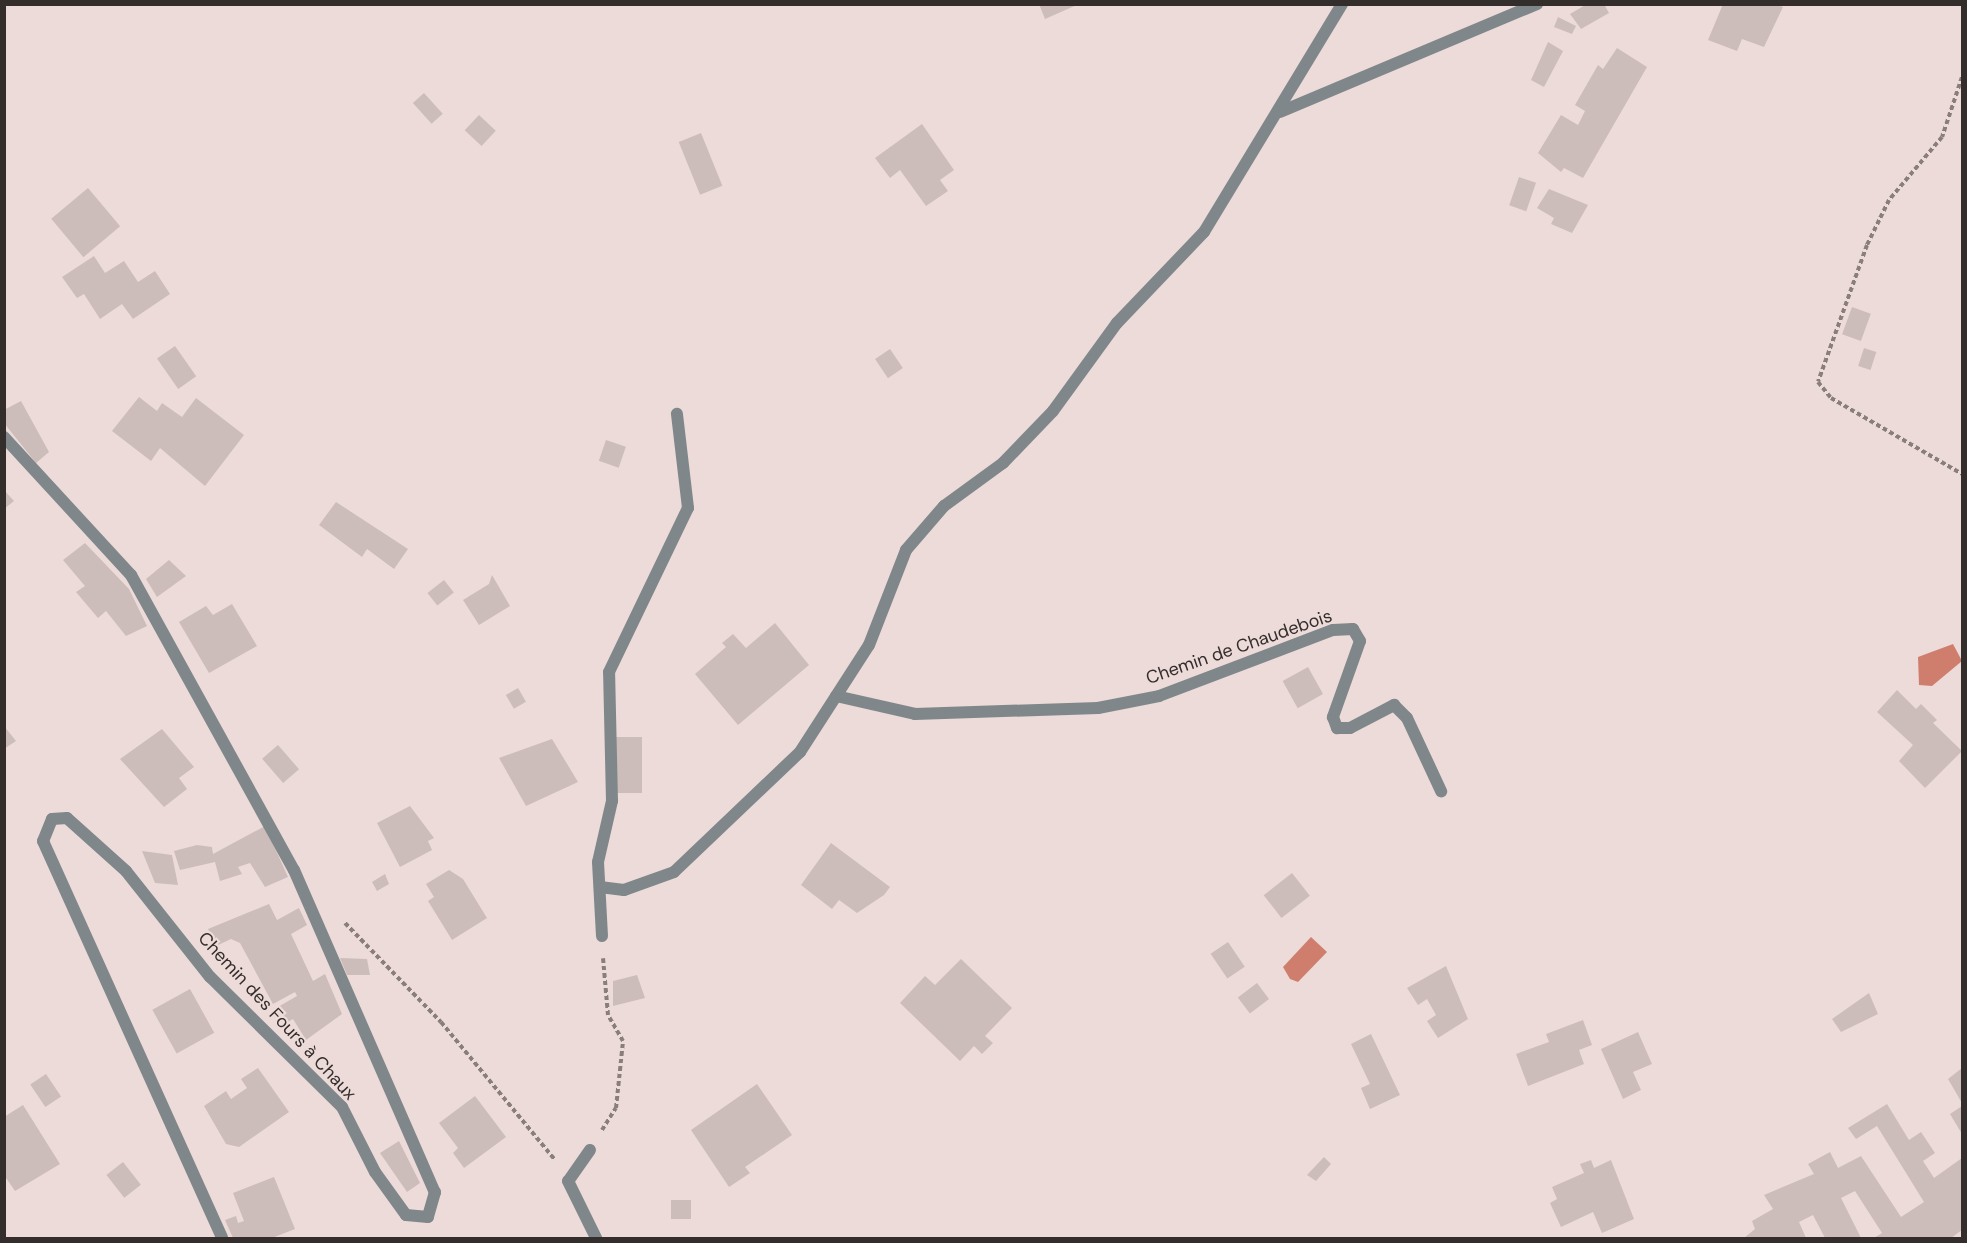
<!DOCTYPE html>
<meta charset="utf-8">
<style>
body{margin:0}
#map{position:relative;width:1967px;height:1243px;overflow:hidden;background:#ecdbd8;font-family:"DM Sans",sans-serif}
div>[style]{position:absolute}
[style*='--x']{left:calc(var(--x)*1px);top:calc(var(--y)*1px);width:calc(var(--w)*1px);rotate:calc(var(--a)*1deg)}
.water>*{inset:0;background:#cf7e6e}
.building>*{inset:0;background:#cdbdba;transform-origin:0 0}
.path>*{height:4px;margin-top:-2px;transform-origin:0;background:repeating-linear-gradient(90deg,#897e7b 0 4.5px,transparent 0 7.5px)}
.street>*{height:12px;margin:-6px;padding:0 6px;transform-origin:6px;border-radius:6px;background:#80878a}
span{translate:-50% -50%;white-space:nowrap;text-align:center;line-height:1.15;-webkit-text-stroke:4.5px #ecdbd8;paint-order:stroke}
.street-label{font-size:18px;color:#332d2b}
.frame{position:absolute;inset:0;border:6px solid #332d2b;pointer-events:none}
</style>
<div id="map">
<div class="water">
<div style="clip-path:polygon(1953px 644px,1962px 661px,1932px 686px,1919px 685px,1918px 657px)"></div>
<div style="clip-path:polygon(1311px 937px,1327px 952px,1298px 982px,1290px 979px,1283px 967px)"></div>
</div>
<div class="building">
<div style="clip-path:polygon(1039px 4px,1079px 4px,1045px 19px)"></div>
<div style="clip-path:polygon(1587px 4px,1604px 4px,1609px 13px,1581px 29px,1570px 14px)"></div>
<div style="clip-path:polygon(1723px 4px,1775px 4px,1783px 7px,1764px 47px,1742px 39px,1737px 51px,1708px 40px)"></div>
<div style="clip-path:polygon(1558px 17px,1576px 26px,1572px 34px,1554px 27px)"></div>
<div style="clip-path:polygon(1548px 42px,1563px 51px,1544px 87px,1531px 80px)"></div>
<div style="clip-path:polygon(1617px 48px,1647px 67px,1583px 178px,1564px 168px,1561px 172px,1538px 153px,1561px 115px,1578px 125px,1585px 111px,1575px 105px,1598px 65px,1603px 69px)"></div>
<div style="left:424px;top:93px;width:28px;height:15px;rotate:48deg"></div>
<div style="left:479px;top:115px;width:23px;height:21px;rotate:43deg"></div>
<div style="clip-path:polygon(922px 124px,954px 170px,940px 180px,948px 191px,926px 206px,900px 170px,890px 178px,875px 158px)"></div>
<div style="left:701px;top:133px;width:57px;height:24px;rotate:68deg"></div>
<div style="left:1519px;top:177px;width:18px;height:30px;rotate:19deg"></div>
<div style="left:88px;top:188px;width:50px;height:48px;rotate:50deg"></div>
<div style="clip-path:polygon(1549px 189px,1588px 205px,1572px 233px,1551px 224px,1554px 218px,1537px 208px)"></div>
<div style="clip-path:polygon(94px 256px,105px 273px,124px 261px,138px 282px,155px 271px,170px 294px,133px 319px,122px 304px,100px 319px,84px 294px,77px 298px,62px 277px)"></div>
<div style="left:1852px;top:307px;width:20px;height:29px;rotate:20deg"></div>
<div style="left:175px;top:346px;width:37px;height:22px;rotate:55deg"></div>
<div style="left:1864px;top:348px;width:13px;height:19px;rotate:18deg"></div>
<div style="left:890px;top:349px;width:23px;height:18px;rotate:56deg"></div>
<div style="clip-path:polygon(139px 397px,157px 411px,162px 403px,182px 417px,196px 398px,244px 435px,205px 486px,160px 448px,151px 461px,112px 431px)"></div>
<div style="clip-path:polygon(21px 401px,49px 452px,36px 463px,4px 423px,4px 410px)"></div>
<div style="left:606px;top:440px;width:21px;height:22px;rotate:19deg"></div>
<div style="clip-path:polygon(4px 490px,14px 501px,4px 509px)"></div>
<div style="clip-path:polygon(336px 502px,408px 549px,394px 569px,367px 549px,362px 557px,319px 525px)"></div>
<div style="clip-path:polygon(85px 543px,129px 589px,147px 626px,126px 636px,106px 611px,98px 618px,76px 592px,85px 586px,63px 560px)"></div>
<div style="clip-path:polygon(169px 560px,186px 576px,157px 597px,146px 579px)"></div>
<div style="clip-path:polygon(492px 575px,510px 606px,479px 625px,463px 600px,489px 584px)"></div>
<div style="left:444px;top:580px;width:16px;height:21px;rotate:52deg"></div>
<div style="clip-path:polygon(232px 604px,257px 646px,209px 673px,179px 622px,206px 606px,213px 615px)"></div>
<div style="clip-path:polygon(775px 623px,809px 665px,738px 725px,695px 674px,726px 647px,722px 643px,733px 634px,746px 648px)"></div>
<div style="left:1308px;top:667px;width:31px;height:29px;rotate:61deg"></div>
<div style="left:518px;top:688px;width:16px;height:14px;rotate:60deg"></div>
<div style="clip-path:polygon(1897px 690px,1916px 709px,1921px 704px,1937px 720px,1933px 723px,1962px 751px,1925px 788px,1899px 761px,1913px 745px,1877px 712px)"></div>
<div style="clip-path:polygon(4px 726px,16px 741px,4px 749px)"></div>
<div style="clip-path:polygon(162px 729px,194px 767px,179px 778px,187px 789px,164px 807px,120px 759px)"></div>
<div style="left:642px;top:737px;width:56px;height:27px;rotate:90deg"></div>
<div style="clip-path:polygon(552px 739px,578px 782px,526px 806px,499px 758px)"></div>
<div style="left:278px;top:745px;width:32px;height:21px;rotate:49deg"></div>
<div style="clip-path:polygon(410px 806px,434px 838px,428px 841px,432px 850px,400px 867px,377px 823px)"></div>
<div style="clip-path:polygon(265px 826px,288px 877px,265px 887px,250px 863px,238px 867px,242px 874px,220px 881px,215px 862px,180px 870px,174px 851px,197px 845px,212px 847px,213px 854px)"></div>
<div style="clip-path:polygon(831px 843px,890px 887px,884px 895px,857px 913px,839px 900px,832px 909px,801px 885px)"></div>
<div style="clip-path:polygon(142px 851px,172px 855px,178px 885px,155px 883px)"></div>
<div style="clip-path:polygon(449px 870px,463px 879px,487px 918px,452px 940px,428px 901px,434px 897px,426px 884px)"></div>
<div style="left:1292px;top:873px;width:29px;height:36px;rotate:52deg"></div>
<div style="clip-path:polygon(385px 874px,389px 884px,377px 891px,372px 882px)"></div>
<div style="clip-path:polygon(269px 904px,277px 920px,299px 908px,307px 925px,291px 934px,313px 981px,325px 974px,342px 1014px,306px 1040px,293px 1019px,286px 1023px,276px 1008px,297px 996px,295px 992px,273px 1004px,240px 943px,231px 939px,216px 946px,208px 929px)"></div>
<div style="left:1228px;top:942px;width:30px;height:21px;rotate:56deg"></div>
<div style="clip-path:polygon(340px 958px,367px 959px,370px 975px,347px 975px)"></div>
<div style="clip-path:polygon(961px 959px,1012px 1008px,985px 1036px,993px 1043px,982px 1054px,974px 1046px,960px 1061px,900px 1003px,925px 976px,935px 985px)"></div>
<div style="clip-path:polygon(1446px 966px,1468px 1019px,1438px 1038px,1427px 1021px,1436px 1015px,1427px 999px,1418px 1005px,1407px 988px)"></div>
<div style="clip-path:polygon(637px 975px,645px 998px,613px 1006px,613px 981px)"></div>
<div style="left:1257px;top:983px;width:20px;height:24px;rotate:53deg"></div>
<div style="left:190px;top:989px;width:50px;height:43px;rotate:61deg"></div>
<div style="clip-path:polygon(1869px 993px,1878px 1014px,1841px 1032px,1832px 1019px)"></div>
<div style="clip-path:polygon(1583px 1020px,1592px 1045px,1579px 1050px,1584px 1064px,1528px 1086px,1516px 1054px,1549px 1042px,1546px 1034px)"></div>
<div style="clip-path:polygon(1638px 1032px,1652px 1064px,1633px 1072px,1641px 1090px,1623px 1099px,1601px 1049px)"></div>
<div style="clip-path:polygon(1371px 1034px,1400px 1095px,1370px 1109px,1361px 1088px,1370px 1084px,1351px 1044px)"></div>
<div style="clip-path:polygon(258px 1068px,289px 1112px,239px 1147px,226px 1144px,204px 1106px,226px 1091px,231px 1099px,247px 1088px,241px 1079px)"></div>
<div style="clip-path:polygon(1962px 1068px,1962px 1103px,1948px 1079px)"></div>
<div style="left:46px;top:1074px;width:27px;height:19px;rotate:56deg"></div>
<div style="clip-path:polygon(757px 1084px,792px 1135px,745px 1167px,750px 1173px,729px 1187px,691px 1130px)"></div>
<div style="clip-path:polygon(475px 1096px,506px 1137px,464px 1168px,453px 1153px,458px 1148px,439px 1123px)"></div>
<div style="clip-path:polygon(1887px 1104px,1909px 1140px,1921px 1132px,1935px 1153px,1923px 1161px,1934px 1178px,1962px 1158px,1962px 1230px,1951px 1238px,1874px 1238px,1882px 1233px,1855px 1191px,1841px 1198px,1861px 1238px,1825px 1238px,1813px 1215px,1799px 1222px,1806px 1238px,1744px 1238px,1755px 1229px,1752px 1221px,1773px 1209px,1764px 1195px,1814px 1174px,1808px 1164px,1830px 1152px,1838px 1168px,1861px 1156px,1901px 1217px,1924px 1202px,1877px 1126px,1856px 1139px,1848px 1128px)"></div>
<div style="clip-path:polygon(23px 1105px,60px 1164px,15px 1191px,4px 1175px,4px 1117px)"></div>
<div style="clip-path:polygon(1962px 1106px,1962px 1134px,1950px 1114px)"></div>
<div style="clip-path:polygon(399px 1141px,420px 1183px,407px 1192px,380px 1153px)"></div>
<div style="clip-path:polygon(1324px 1157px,1331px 1164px,1316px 1181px,1307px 1175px)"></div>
<div style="clip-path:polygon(1591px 1160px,1594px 1168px,1611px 1160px,1634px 1219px,1602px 1233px,1593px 1212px,1561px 1227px,1550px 1203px,1557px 1199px,1552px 1187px,1584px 1173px,1580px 1164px)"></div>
<div style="left:123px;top:1162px;width:29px;height:21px;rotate:52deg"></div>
<div style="clip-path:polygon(274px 1177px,295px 1229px,272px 1238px,233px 1238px,225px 1220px,236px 1216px,238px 1223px,244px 1221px,233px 1193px)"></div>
<div style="left:671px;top:1200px;width:20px;height:19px"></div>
</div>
<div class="path">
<div style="--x:1962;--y:77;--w:63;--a:108.4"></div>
<div style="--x:1942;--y:137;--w:82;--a:130.1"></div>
<div style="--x:1889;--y:200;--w:50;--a:116.1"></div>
<div style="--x:1867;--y:245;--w:145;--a:109.7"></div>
<div style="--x:1818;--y:382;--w:21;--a:51"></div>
<div style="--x:1831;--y:398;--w:151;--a:30.1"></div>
<div style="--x:345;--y:923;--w:138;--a:45.9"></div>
<div style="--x:441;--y:1022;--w:179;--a:50.4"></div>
<div style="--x:602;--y:1130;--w:26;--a:-58"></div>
<div style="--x:616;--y:1108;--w:67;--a:-84"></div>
<div style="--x:623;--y:1041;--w:30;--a:-120"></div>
<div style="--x:608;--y:1015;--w:57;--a:-95"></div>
</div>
<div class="street">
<div style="--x:1280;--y:112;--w:279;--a:-22.8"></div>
<div style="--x:4;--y:437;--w:188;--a:47.4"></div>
<div style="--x:131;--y:575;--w:337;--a:61.1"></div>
<div style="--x:294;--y:870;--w:352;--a:66.4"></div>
<div style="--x:435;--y:1192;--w:26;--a:106"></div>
<div style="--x:428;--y:1217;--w:22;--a:-175"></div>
<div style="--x:406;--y:1215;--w:53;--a:-125.8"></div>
<div style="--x:375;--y:1172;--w:73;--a:-116.9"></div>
<div style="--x:342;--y:1107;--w:185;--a:-135.4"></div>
<div style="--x:210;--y:977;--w:135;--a:-128.4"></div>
<div style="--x:126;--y:871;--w:79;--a:-138.1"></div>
<div style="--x:67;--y:818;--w:15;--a:176"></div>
<div style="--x:52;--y:819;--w:24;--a:112"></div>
<div style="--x:43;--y:841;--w:435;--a:65.7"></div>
<div style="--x:836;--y:696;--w:81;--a:12.8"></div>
<div style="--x:915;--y:714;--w:183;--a:-1.9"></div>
<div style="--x:1098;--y:708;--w:62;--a:-11.1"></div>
<div style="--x:1159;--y:696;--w:186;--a:-20.8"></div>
<div style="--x:1333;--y:630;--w:20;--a:-3"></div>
<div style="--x:1353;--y:629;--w:14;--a:60"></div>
<div style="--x:1360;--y:641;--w:81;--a:109.6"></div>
<div style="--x:1333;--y:717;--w:12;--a:70"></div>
<div style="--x:1337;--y:728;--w:13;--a:0"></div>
<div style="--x:1350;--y:728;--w:50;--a:-27.6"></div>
<div style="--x:1394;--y:705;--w:18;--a:45"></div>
<div style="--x:1407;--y:718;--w:81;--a:65"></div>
<div style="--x:600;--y:887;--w:24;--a:7"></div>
<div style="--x:624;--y:890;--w:53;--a:-19.8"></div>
<div style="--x:674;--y:872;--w:174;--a:-43.6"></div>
<div style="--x:800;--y:752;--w:127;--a:-57.2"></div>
<div style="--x:869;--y:645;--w:102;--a:-68.7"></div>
<div style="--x:906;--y:550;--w:58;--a:-49.2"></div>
<div style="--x:944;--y:506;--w:73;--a:-36.1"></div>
<div style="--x:1003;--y:463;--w:72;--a:-46.1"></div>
<div style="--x:1053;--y:411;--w:109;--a:-54"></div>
<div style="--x:1117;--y:323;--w:126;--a:-46.3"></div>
<div style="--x:1204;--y:232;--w:267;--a:-58.8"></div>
<div style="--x:602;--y:936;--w:74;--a:-93.1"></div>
<div style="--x:598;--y:862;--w:63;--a:-77.1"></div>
<div style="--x:612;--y:801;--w:129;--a:-91.3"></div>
<div style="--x:609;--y:672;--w:182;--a:-64.3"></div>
<div style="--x:688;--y:508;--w:95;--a:-96.7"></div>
<div style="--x:590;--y:1150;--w:38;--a:125"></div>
<div style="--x:568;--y:1181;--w:64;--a:63.8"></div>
</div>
<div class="street-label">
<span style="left:1239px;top:647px;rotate:-19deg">Chemin de Chaudebois</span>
<span style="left:277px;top:1016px;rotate:47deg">Chemin des Fours à Chaux</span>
</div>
<div class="frame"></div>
</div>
